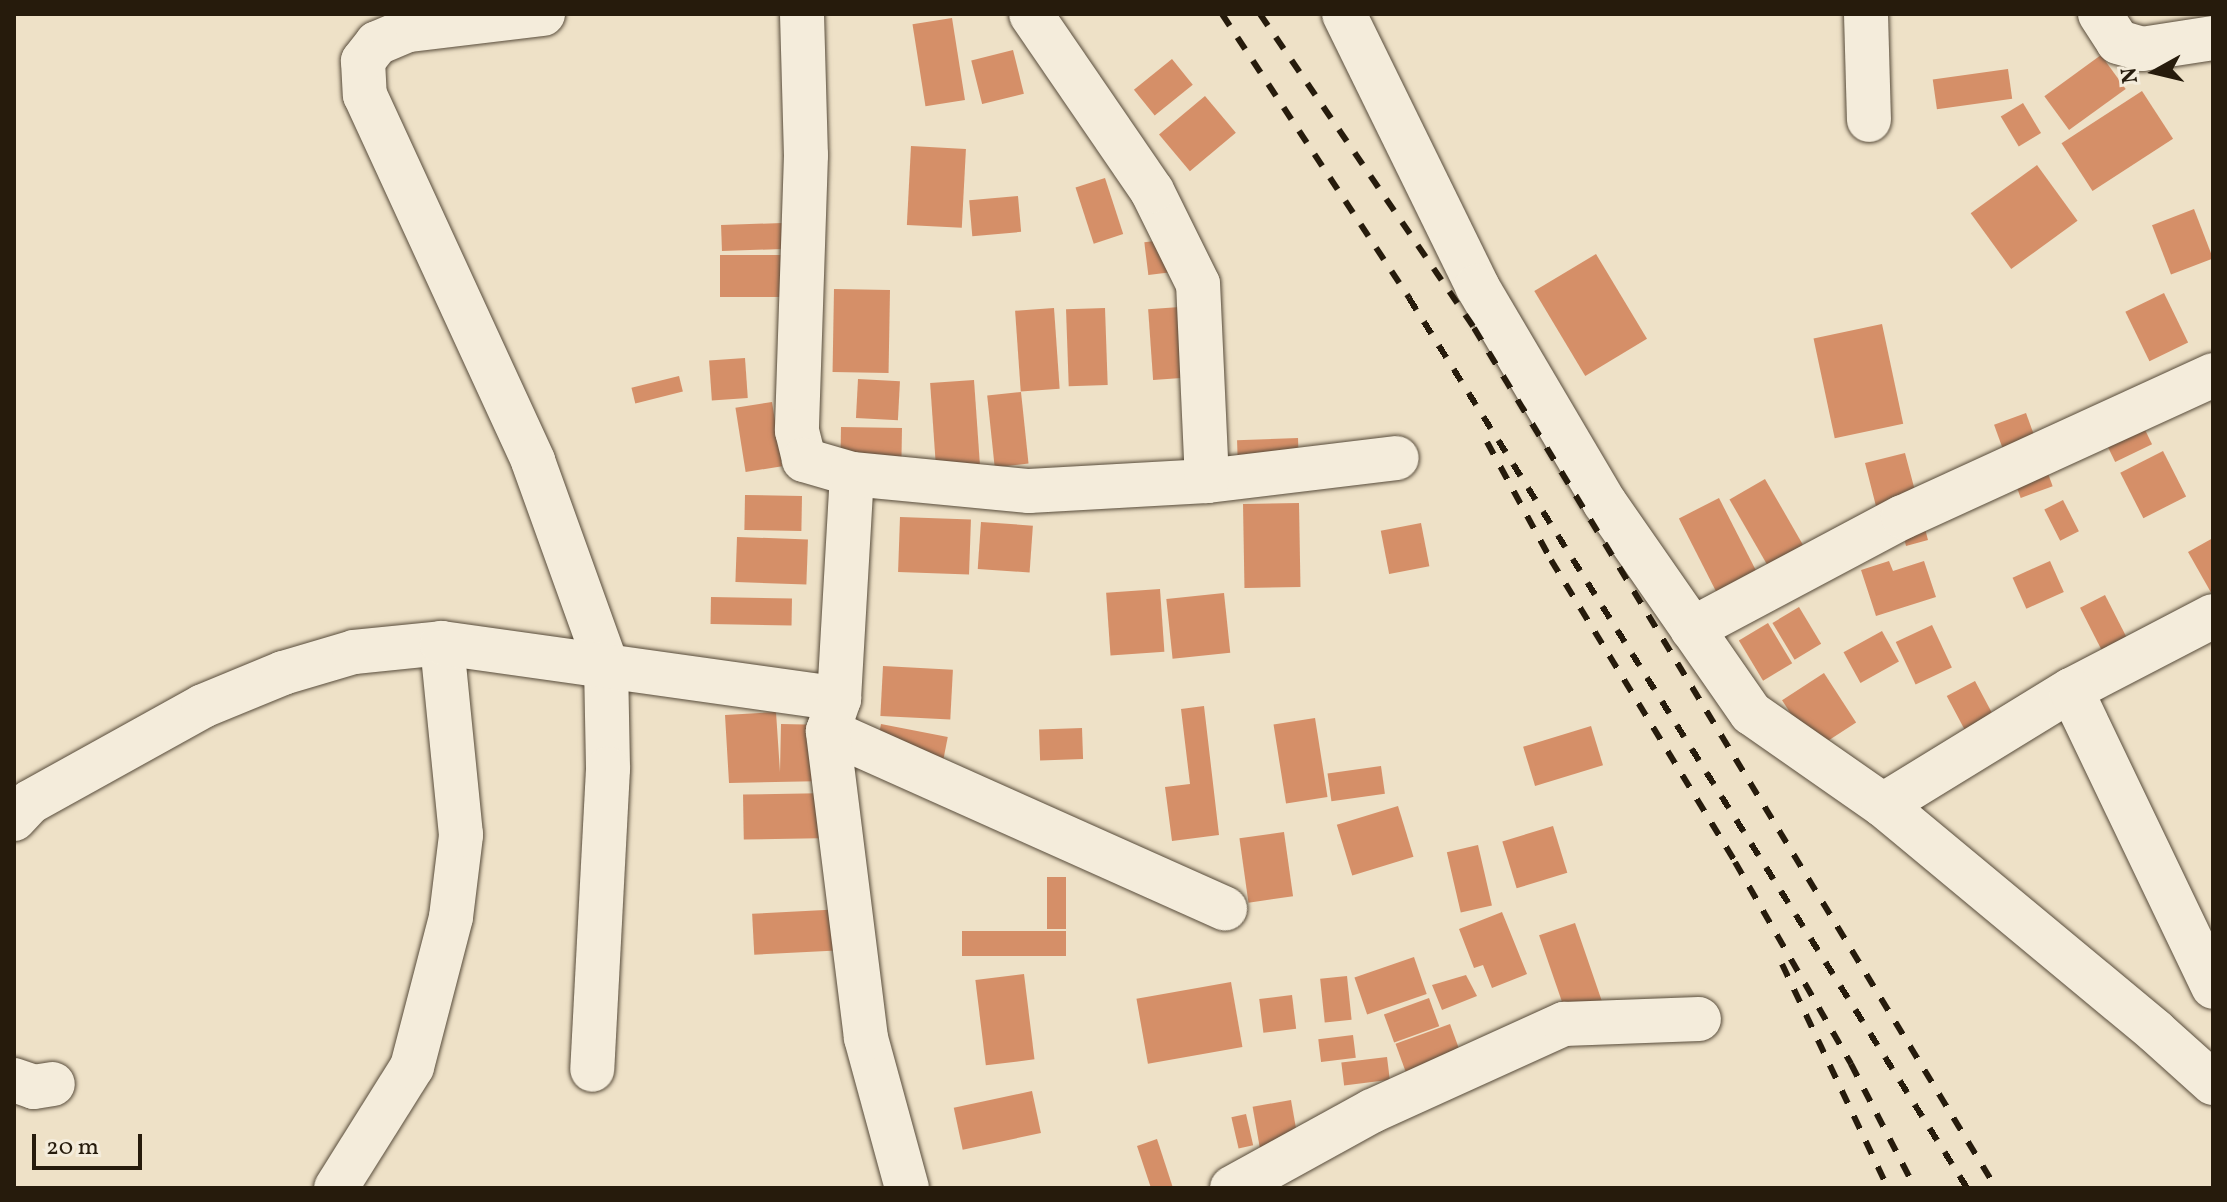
<!DOCTYPE html>
<style>
body{margin:0}
#map{position:relative;width:2227px;height:1202px;overflow:hidden;background:#eee1c7;font-family:Vollkorn,serif}
div>[style]{position:absolute}
[style*='--x']{left:calc(var(--x)*1px);top:calc(var(--y)*1px);width:calc(var(--w)*1px);rotate:calc(var(--a)*1deg)}
.building>*{inset:0;background:#d58f68;transform-origin:0 0}
.roads{filter:drop-shadow(0 0 2px #584c3b) drop-shadow(0 0 2px #584c3b)}
.minor>*{height:44px;margin:-22px;padding:0 22px;transform-origin:22px;border-radius:22px;background:#f4ecdb}
.rail>*{height:6px;margin-top:-3px;transform-origin:0;background:repeating-linear-gradient(90deg,#261b0c 0 14px,transparent 0 28px)}
span{translate:-50% -50%;white-space:nowrap;text-align:center;line-height:1.15;-webkit-text-stroke:6px #f4ecdb;paint-order:stroke}
.frame{position:absolute;inset:0;border:16px solid #261b0c;pointer-events:none}
.north{position:absolute;left:2115px;top:32px;width:80px;height:80px;-webkit-text-stroke:6px #f4ecdb;paint-order:stroke;rotate:262deg;font-size:22px;font-weight:700;line-height:32px;text-align:center;color:#261b0c}
.north::after{content:'';display:block;margin:auto;width:28px;height:36px;background:#261b0c;clip-path:polygon(50% 0,100% 100%,50% 72%,0 100%)}
.scale{position:absolute;left:32px;top:1134px;width:110px;height:36px;box-sizing:border-box;border:4px solid #261b0c;border-top:0;padding-left:10px;font-size:24px;line-height:28px;white-space:nowrap;color:#261b0c;-webkit-text-stroke:6px #f4ecdb;paint-order:stroke}
</style>
<div id="map">
<div class="building">
<div style="left:952px;top:18px;width:83px;height:40px;rotate:81deg"></div>
<div style="left:1013px;top:50px;width:45px;height:43px;rotate:76deg"></div>
<div style="left:2101px;top:55px;width:42px;height:70px;rotate:54deg"></div>
<div style="left:1172px;top:59px;width:33px;height:49px;rotate:51deg"></div>
<div style="left:2008px;top:69px;width:30px;height:76px;rotate:82deg"></div>
<div style="left:2142px;top:91px;width:57px;height:96px;rotate:57deg"></div>
<div style="left:1205px;top:96px;width:48px;height:60px;rotate:50deg"></div>
<div style="left:2023px;top:103px;width:35px;height:26px;rotate:59deg"></div>
<div style="left:911px;top:146px;width:55px;height:79px;rotate:3deg"></div>
<div style="left:2037px;top:165px;width:69px;height:82px;rotate:54deg"></div>
<div style="left:1105px;top:178px;width:59px;height:31px;rotate:72deg"></div>
<div style="left:1018px;top:196px;width:36px;height:49px;rotate:85deg"></div>
<div style="left:2194px;top:209px;width:53px;height:45px;rotate:69deg"></div>
<div style="left:810px;top:222px;width:26px;height:89px;rotate:88deg"></div>
<div style="left:1187px;top:237px;width:33px;height:43px;rotate:83deg"></div>
<div style="left:1596px;top:254px;width:99px;height:72px;rotate:59deg"></div>
<div style="left:811px;top:255px;width:42px;height:91px;rotate:90deg"></div>
<div style="left:834px;top:289px;width:56px;height:83px;rotate:1deg"></div>
<div style="left:2164px;top:293px;width:55px;height:43px;rotate:64deg"></div>
<div style="left:1208px;top:305px;width:71px;height:60px;rotate:86deg"></div>
<div style="left:1054px;top:308px;width:81px;height:39px;rotate:86deg"></div>
<div style="left:1105px;top:308px;width:77px;height:39px;rotate:88deg"></div>
<div style="left:1882px;top:324px;width:102px;height:70px;rotate:78deg"></div>
<div style="left:745px;top:358px;width:40px;height:36px;rotate:86deg"></div>
<div style="left:679px;top:376px;width:16px;height:49px;rotate:76deg"></div>
<div style="left:858px;top:379px;width:42px;height:39px;rotate:3deg"></div>
<div style="left:974px;top:380px;width:96px;height:44px;rotate:86deg"></div>
<div style="left:1021px;top:392px;width:72px;height:34px;rotate:84deg"></div>
<div style="left:2131px;top:401px;width:48px;height:41px;rotate:64deg"></div>
<div style="left:772px;top:402px;width:65px;height:37px;rotate:81deg"></div>
<div style="left:2026px;top:413px;width:78px;height:34px;rotate:70deg"></div>
<div style="left:841px;top:427px;width:61px;height:51px;rotate:1deg"></div>
<div style="left:1298px;top:438px;width:26px;height:61px;rotate:88deg"></div>
<div style="left:2163px;top:451px;width:51px;height:48px;rotate:63deg"></div>
<div style="clip-path:polygon(1905px 453px,1928px 540px,1906px 546px,1897px 509px,1878px 514px,1865px 463px)"></div>
<div style="left:1765px;top:479px;width:109px;height:41px;rotate:60deg"></div>
<div style="left:745px;top:495px;width:57px;height:35px;rotate:1deg"></div>
<div style="left:1719px;top:498px;width:117px;height:45px;rotate:63deg"></div>
<div style="left:2063px;top:500px;width:35px;height:21px;rotate:63deg"></div>
<div style="left:1299px;top:503px;width:84px;height:56px;rotate:89deg"></div>
<div style="left:900px;top:517px;width:71px;height:55px;rotate:2deg"></div>
<div style="left:981px;top:522px;width:52px;height:47px;rotate:4deg"></div>
<div style="left:1421px;top:523px;width:44px;height:41px;rotate:79deg"></div>
<div style="left:737px;top:537px;width:71px;height:45px;rotate:2deg"></div>
<div style="clip-path:polygon(2213px 538px,2213px 596px,2188px 552px)"></div>
<div style="clip-path:polygon(1889px 561px,1893px 571px,1924px 561px,1936px 597px,1876px 616px,1861px 570px)"></div>
<div style="left:2050px;top:561px;width:34px;height:41px;rotate:66deg"></div>
<div style="left:1160px;top:589px;width:63px;height:54px;rotate:86deg"></div>
<div style="left:1224px;top:593px;width:60px;height:58px;rotate:84deg"></div>
<div style="left:2105px;top:595px;width:59px;height:28px;rotate:63deg"></div>
<div style="left:711px;top:597px;width:81px;height:27px;rotate:1deg"></div>
<div style="left:1799px;top:607px;width:43px;height:31px;rotate:59deg"></div>
<div style="left:1768px;top:623px;width:47px;height:34px;rotate:59deg"></div>
<div style="left:1932px;top:625px;width:47px;height:40px;rotate:65deg"></div>
<div style="left:1882px;top:631px;width:35px;height:44px;rotate:61deg"></div>
<div style="left:883px;top:666px;width:70px;height:50px;rotate:3deg"></div>
<div style="left:1824px;top:673px;width:59px;height:50px;rotate:57deg"></div>
<div style="left:1975px;top:681px;width:57px;height:32px;rotate:62deg"></div>
<div style="clip-path:polygon(1204px 706px,1219px 835px,1172px 841px,1165px 787px,1190px 784px,1181px 709px)"></div>
<div style="clip-path:polygon(776px 712px,780px 772px,781px 724px,828px 725px,827px 781px,729px 783px,725px 715px)"></div>
<div style="left:1315px;top:718px;width:80px;height:42px;rotate:81deg"></div>
<div style="left:881px;top:724px;width:68px;height:51px;rotate:11deg"></div>
<div style="left:1591px;top:726px;width:41px;height:71px;rotate:73deg"></div>
<div style="left:1082px;top:728px;width:31px;height:43px;rotate:88deg"></div>
<div style="left:1381px;top:766px;width:28px;height:54px;rotate:82deg"></div>
<div style="left:831px;top:793px;width:45px;height:88px;rotate:89deg"></div>
<div style="left:1398px;top:806px;width:53px;height:64px;rotate:73deg"></div>
<div style="left:1553px;top:826px;width:49px;height:53px;rotate:73deg"></div>
<div style="left:1284px;top:832px;width:65px;height:45px;rotate:82deg"></div>
<div style="left:1478px;top:845px;width:62px;height:32px;rotate:77deg"></div>
<div style="left:1047px;top:877px;width:19px;height:52px"></div>
<div style="left:844px;top:909px;width:41px;height:92px;rotate:87deg"></div>
<div style="clip-path:polygon(1502px 912px,1527px 974px,1492px 988px,1483px 965px,1474px 968px,1459px 929px)"></div>
<div style="left:1575px;top:923px;width:83px;height:38px;rotate:71deg"></div>
<div style="left:962px;top:931px;width:104px;height:25px"></div>
<div style="left:1414px;top:957px;width:39px;height:63px;rotate:71deg"></div>
<div style="left:1024px;top:974px;width:86px;height:49px;rotate:83deg"></div>
<div style="clip-path:polygon(1466px 975px,1477px 996px,1442px 1010px,1432px 985px)"></div>
<div style="left:1347px;top:976px;width:44px;height:27px;rotate:84deg"></div>
<div style="left:1231px;top:982px;width:66px;height:96px;rotate:80deg"></div>
<div style="left:1292px;top:995px;width:34px;height:33px;rotate:83deg"></div>
<div style="left:1429px;top:998px;width:30px;height:48px;rotate:70deg"></div>
<div style="left:1450px;top:1024px;width:56px;height:58px;rotate:70deg"></div>
<div style="left:1353px;top:1035px;width:23px;height:35px;rotate:83deg"></div>
<div style="left:1387px;top:1057px;width:23px;height:46px;rotate:83deg"></div>
<div style="left:1032px;top:1091px;width:43px;height:80px;rotate:78deg"></div>
<div style="left:1291px;top:1100px;width:48px;height:39px;rotate:80deg"></div>
<div style="left:1246px;top:1114px;width:32px;height:15px;rotate:77deg"></div>
<div style="clip-path:polygon(1157px 1139px,1173px 1188px,1151px 1188px,1137px 1146px)"></div>
</div>
<div class="roads">
<div class="minor">
<div style="--x:543;--y:14;--w:136;--a:173.2"></div>
<div style="--x:408;--y:30;--w:34;--a:157"></div>
<div style="--x:377;--y:43;--w:23;--a:128"></div>
<div style="--x:363;--y:61;--w:34;--a:87"></div>
<div style="--x:365;--y:95;--w:403;--a:65.3"></div>
<div style="--x:533;--y:461;--w:216;--a:70.2"></div>
<div style="--x:606;--y:664;--w:105;--a:88.9"></div>
<div style="--x:608;--y:769;--w:301;--a:93"></div>
<div style="--x:802;--y:14;--w:141;--a:88.4"></div>
<div style="--x:806;--y:155;--w:276;--a:91.9"></div>
<div style="--x:797;--y:431;--w:30;--a:76"></div>
<div style="--x:804;--y:460;--w:50;--a:16.3"></div>
<div style="--x:1344;--y:14;--w:303;--a:63.9"></div>
<div style="--x:1477;--y:286;--w:252;--a:59.5"></div>
<div style="--x:1605;--y:503;--w:256;--a:55.2"></div>
<div style="--x:1751;--y:713;--w:161;--a:34.9"></div>
<div style="--x:1883;--y:805;--w:220;--a:-31.5"></div>
<div style="--x:2071;--y:690;--w:160;--a:-27.5"></div>
<div style="--x:1866;--y:14;--w:106;--a:88.4"></div>
<div style="--x:2100;--y:14;--w:33;--a:57"></div>
<div style="--x:2118;--y:42;--w:25;--a:16"></div>
<div style="--x:2142;--y:49;--w:72;--a:-8.8"></div>
<div style="--x:1207;--y:481;--w:191;--a:-6.9"></div>
<div style="--x:1692;--y:629;--w:239;--a:-28"></div>
<div style="--x:1903;--y:517;--w:341;--a:-24.6"></div>
<div style="--x:2071;--y:690;--w:329;--a:64.4"></div>
<div style="--x:828;--y:731;--w:435;--a:24.1"></div>
<div style="--x:1883;--y:805;--w:354;--a:39.7"></div>
<div style="--x:2155;--y:1031;--w:78;--a:41.9"></div>
<div style="--x:14;--y:819;--w:23;--a:-47"></div>
<div style="--x:30;--y:802;--w:198;--a:-29"></div>
<div style="--x:203;--y:706;--w:87;--a:-22.4"></div>
<div style="--x:283;--y:673;--w:74;--a:-16.5"></div>
<div style="--x:354;--y:652;--w:88;--a:-5.8"></div>
<div style="--x:14;--y:1080;--w:21;--a:19"></div>
<div style="--x:34;--y:1087;--w:19;--a:-9"></div>
<div style="--x:336;--y:1188;--w:143;--a:-57.9"></div>
<div style="--x:412;--y:1067;--w:155;--a:-75.4"></div>
<div style="--x:451;--y:917;--w:83;--a:-83"></div>
<div style="--x:461;--y:835;--w:193;--a:-95.7"></div>
<div style="--x:442;--y:643;--w:401;--a:8"></div>
<div style="--x:907;--y:1188;--w:156;--a:-105.3"></div>
<div style="--x:866;--y:1038;--w:309;--a:-97.1"></div>
<div style="--x:828;--y:731;--w:34;--a:-71"></div>
<div style="--x:839;--y:699;--w:225;--a:-86.7"></div>
<div style="--x:852;--y:474;--w:178;--a:5.5"></div>
<div style="--x:1029;--y:491;--w:178;--a:-3.2"></div>
<div style="--x:1207;--y:481;--w:197;--a:-92.6"></div>
<div style="--x:1198;--y:284;--w:104;--a:-116.3"></div>
<div style="--x:1152;--y:191;--w:214;--a:-124.4"></div>
<div style="--x:1232;--y:1188;--w:160;--a:-28.8"></div>
<div style="--x:1372;--y:1111;--w:211;--a:-24.4"></div>
<div style="--x:1564;--y:1024;--w:135;--a:-2.1"></div>
</div>
</div>
<div class="rail">
<div style="--x:1222;--y:14;--w:340;--a:56.6"></div>
<div style="--x:1409;--y:298;--w:1050;--a:57.91"></div>
<div style="--x:1260;--y:14;--w:380;--a:55.7"></div>
<div style="--x:1474;--y:328;--w:1006;--a:58.74"></div>
<div style="--x:1487;--y:442;--w:134;--a:61.5"></div>
<div style="--x:1551;--y:560;--w:354;--a:58.6"></div>
<div style="--x:1735;--y:862;--w:233;--a:60.1"></div>
<div style="--x:1851;--y:1064;--w:140;--a:62.7"></div>
<div style="--x:1782;--y:964;--w:248;--a:64.7"></div>
</div>
<div class="frame"></div>
<div class="north">N</div>
<div class="scale">20 m</div>
</div>
